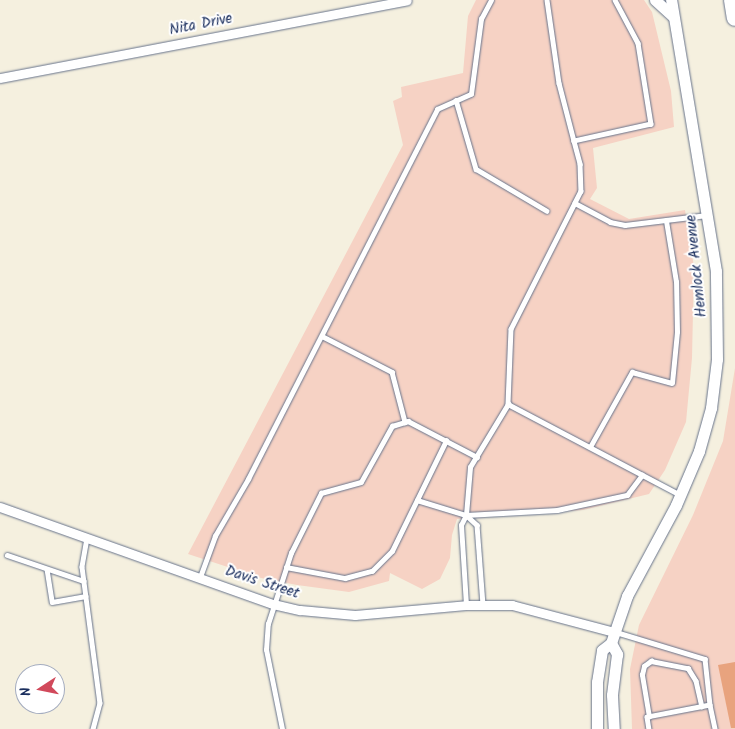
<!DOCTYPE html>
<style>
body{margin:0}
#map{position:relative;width:735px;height:729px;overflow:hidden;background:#f5f0df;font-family:Kalam,sans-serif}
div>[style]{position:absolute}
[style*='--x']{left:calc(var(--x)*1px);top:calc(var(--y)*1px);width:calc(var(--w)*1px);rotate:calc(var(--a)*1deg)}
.built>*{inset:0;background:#f6d2c4}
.building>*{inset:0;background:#e8a37e}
.roads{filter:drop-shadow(0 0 1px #67738b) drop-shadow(0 0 1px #67738b)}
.service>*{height:4.5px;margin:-2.25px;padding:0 2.25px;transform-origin:2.25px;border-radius:2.25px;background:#fff}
.minor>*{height:9px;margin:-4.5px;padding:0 4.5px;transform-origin:4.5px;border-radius:4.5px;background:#fff}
.tertiary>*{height:11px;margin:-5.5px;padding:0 5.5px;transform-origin:5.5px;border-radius:5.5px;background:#fff}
.motorway>*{height:16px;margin:-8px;padding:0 8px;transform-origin:8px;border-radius:8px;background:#fff}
span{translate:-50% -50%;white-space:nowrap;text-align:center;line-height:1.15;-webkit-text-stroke:4px #fff;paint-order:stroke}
.street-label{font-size:15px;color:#1b2f5e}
.north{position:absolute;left:15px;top:664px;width:50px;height:50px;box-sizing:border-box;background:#fff;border:1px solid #a4acbf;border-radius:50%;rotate:259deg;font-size:14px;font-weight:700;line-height:20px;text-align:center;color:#1b2f5e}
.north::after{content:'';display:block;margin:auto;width:18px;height:22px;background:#d1495b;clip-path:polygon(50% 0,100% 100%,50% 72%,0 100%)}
</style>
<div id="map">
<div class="built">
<div style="clip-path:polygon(476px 0,644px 0,652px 12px,671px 91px,674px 127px,593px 148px,597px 188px,590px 199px,629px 219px,685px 210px,694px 267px,692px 358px,686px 422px,665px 470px,649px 494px,583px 510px,457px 519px,452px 535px,450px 558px,440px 579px,422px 589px,390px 573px,389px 581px,349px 592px,297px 585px,261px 578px,188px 554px,403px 145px,393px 101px,402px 97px,401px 87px,463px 73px,468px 16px)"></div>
<div style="clip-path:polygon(735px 368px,735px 729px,632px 729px,630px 669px,639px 625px,693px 515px,723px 441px)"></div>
</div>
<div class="building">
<div style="clip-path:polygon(735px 662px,735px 728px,731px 728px,718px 665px)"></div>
</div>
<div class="roads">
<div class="service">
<div style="--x:547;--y:0;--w:84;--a:81.8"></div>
<div style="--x:559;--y:83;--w:60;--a:75.5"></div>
<div style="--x:615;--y:0;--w:49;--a:61.9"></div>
<div style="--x:638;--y:43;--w:82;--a:80.9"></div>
<div style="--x:651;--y:124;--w:79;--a:167.6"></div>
<div style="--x:574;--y:141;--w:24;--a:75"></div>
<div style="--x:580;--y:164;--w:27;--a:88"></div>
<div style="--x:581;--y:191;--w:13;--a:117"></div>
<div style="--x:575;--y:203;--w:40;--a:28"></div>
<div style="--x:610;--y:222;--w:15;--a:11"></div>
<div style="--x:625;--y:225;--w:82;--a:-7"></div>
<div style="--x:456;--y:100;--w:72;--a:73.8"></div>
<div style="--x:476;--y:169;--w:82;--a:30.6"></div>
<div style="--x:575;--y:203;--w:141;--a:116.9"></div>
<div style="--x:511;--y:329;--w:75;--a:92.3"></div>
<div style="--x:508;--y:404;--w:193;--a:27.8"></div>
<div style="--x:322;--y:336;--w:79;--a:27.2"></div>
<div style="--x:392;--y:372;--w:52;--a:75.4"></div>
<div style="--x:590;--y:447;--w:86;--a:-60.8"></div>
<div style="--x:632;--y:372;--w:41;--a:15.4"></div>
<div style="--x:672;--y:383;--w:51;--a:-84.4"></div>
<div style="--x:677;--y:332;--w:50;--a:-91.1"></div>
<div style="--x:676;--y:282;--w:62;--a:-99.3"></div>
<div style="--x:417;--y:500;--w:51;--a:17"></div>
<div style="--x:466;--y:515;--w:91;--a:-3.1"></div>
<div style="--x:557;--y:510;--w:72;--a:-12.1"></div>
<div style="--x:627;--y:495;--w:25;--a:-53"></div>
<div style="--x:466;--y:515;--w:15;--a:42"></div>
<div style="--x:477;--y:525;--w:80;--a:85.7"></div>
<div style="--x:87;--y:538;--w:29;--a:100"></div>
<div style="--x:82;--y:567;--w:137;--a:82.5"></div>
<div style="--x:100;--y:703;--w:27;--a:105"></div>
<div style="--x:7;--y:555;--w:81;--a:18.7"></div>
<div style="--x:286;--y:567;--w:60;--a:10.6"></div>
<div style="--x:345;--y:578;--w:28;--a:-15"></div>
<div style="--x:372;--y:571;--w:28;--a:-45"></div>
<div style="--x:392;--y:551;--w:123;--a:-63.9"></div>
<div style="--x:47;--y:569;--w:33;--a:81"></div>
<div style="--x:52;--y:602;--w:34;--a:-10"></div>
<div style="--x:200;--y:577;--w:44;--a:-69.9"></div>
<div style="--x:215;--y:536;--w:66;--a:-59.9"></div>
<div style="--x:248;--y:479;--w:415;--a:-62.9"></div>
<div style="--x:437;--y:109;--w:37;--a:-24"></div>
<div style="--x:471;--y:94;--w:76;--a:-82.4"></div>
<div style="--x:481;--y:19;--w:21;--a:-62"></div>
<div style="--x:466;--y:605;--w:80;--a:-93.6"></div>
<div style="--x:461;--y:525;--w:11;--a:-63"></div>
<div style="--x:466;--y:515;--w:48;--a:-85.2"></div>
<div style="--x:470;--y:467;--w:74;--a:-58.9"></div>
<div style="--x:616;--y:632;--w:93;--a:16.9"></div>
<div style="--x:705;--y:659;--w:46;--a:83.8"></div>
<div style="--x:710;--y:705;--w:64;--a:169.2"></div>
<div style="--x:647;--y:717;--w:12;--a:81"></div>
<div style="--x:710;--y:705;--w:25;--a:78"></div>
<div style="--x:649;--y:717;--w:43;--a:-99.5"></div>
<div style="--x:642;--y:675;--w:9;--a:-77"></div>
<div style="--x:644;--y:666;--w:9;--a:-36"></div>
<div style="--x:651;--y:661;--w:38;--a:11"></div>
<div style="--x:688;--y:668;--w:15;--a:58"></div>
<div style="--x:696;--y:681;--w:26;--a:77"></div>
<div style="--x:282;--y:729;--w:81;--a:-101.4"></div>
<div style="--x:266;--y:650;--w:26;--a:-86"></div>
<div style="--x:268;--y:624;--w:75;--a:-72.1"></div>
<div style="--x:291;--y:553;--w:67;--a:-63.4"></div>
<div style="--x:321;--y:493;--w:41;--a:-15.4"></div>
<div style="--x:361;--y:482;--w:64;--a:-61"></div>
<div style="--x:392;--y:426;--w:17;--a:-17"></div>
<div style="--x:408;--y:421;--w:78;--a:27.6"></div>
</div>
<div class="minor">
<div style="--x:0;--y:78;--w:414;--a:-10.8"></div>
<div style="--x:0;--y:507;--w:290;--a:19.6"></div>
<div style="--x:273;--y:604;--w:28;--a:13"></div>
<div style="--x:300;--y:610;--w:55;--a:5.2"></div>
<div style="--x:355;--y:615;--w:111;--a:-5.1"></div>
<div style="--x:466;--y:605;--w:46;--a:0"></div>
<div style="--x:512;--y:605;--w:106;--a:14.8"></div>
</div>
<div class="tertiary">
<div style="--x:655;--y:0;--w:24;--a:42"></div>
<div style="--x:611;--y:643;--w:13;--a:61"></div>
<div style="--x:617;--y:654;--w:41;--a:97"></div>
<div style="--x:612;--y:695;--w:34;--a:87"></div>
<div style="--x:597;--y:729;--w:47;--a:-90"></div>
<div style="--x:597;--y:682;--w:32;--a:-81"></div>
<div style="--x:602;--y:650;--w:11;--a:-38"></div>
<div style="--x:611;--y:643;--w:50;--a:-71.2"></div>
<div style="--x:627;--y:596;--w:103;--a:-61.7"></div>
<div style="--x:676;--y:505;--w:59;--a:-66.9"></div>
<div style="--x:699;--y:451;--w:45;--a:-74.4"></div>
<div style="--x:711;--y:408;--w:49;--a:-83"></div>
<div style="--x:717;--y:359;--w:88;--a:-90.7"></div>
<div style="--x:716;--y:271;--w:275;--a:-99.4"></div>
</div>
<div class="motorway">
<div style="--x:732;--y:0;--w:18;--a:81"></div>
</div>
</div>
<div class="street-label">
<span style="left:201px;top:25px;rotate:-11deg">Nita Drive</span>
<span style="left:697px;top:266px;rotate:-96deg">Hemlock Avenue</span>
<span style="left:262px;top:583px;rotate:18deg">Davis Street</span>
</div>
<div class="north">N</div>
</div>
